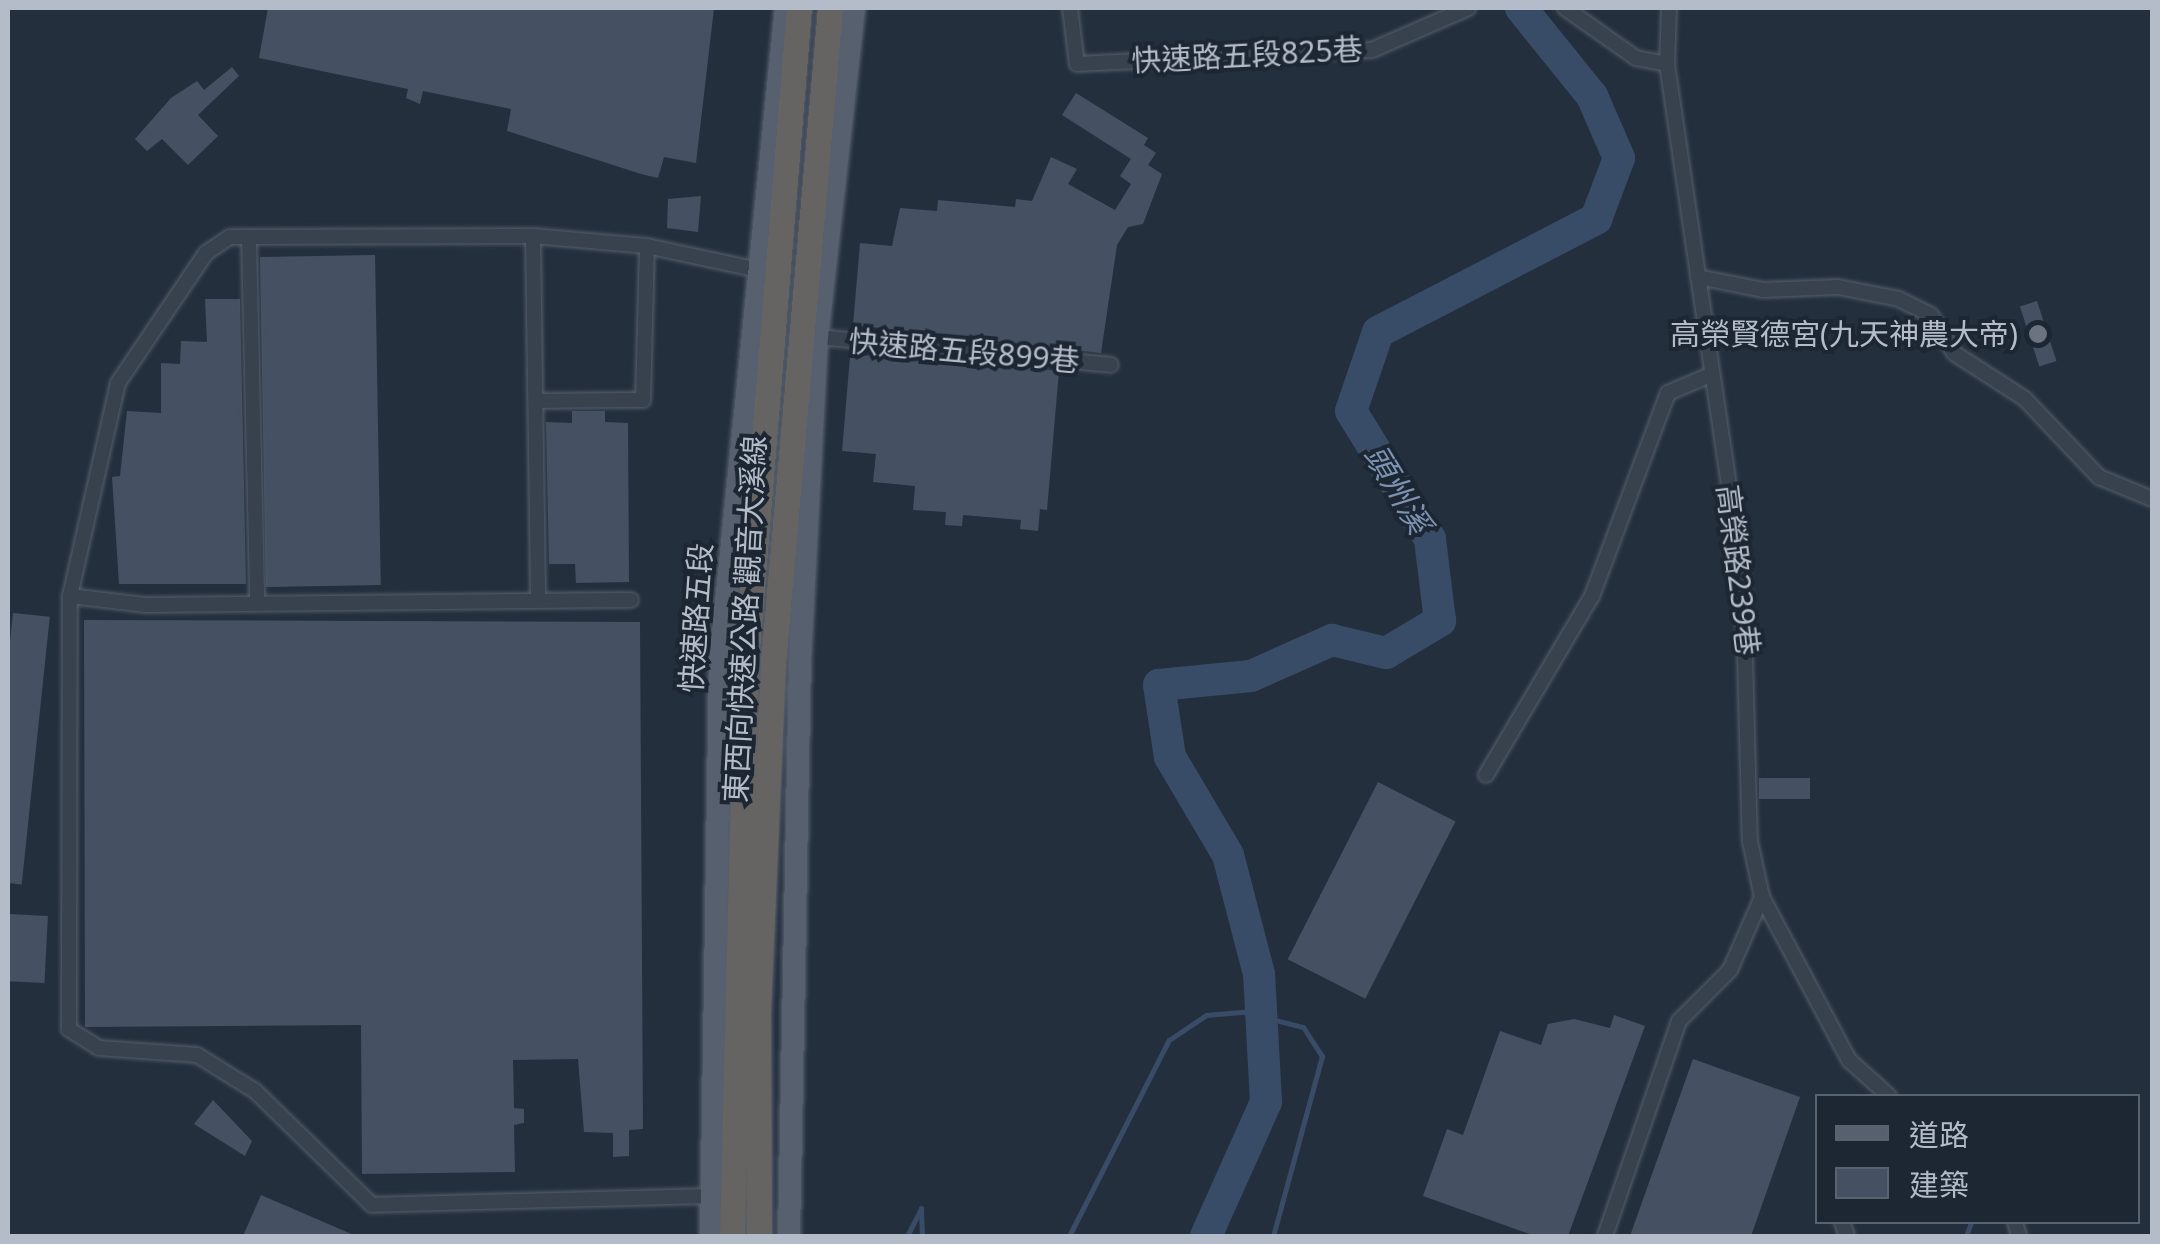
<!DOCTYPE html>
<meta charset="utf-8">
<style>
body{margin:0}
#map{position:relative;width:2160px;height:1244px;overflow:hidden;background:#242f3e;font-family:"Noto Sans","Noto Sans TC",sans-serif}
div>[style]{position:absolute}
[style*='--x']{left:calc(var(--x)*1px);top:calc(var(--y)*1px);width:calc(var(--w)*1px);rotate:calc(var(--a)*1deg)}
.stream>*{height:5px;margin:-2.5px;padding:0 2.5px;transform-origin:2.5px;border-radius:2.5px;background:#394c67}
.river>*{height:32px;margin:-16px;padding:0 16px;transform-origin:16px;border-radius:16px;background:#394c67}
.building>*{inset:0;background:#455162;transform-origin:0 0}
.roads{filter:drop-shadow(0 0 2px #565f6c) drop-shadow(0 0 2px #565f6c)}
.minor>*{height:14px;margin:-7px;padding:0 7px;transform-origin:7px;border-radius:7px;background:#38414e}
.primary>*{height:22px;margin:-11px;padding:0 11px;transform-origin:11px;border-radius:11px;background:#56606e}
.trunk>*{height:25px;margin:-12.5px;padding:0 12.5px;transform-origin:12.5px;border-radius:12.5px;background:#656462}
.dots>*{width:28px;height:28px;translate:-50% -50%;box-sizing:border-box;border:5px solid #1d2633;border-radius:50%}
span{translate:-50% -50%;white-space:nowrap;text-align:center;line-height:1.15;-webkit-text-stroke:8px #1d2633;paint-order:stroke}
.street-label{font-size:30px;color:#b4bcc9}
.poi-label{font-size:30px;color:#b4bcc9}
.right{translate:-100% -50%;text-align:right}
.water-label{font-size:32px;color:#7c92b1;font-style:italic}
.frame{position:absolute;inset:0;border:10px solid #b4bcc9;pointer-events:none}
.legend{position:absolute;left:1815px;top:1094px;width:325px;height:130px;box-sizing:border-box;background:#1d2633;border:2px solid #59626f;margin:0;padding:12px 18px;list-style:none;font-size:30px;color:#b4bcc9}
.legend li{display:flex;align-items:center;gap:20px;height:50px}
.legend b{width:50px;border:2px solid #59626f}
</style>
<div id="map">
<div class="stream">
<div style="--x:907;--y:1236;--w:31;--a:-63"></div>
<div style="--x:921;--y:1208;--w:28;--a:88"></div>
<div style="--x:1069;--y:1236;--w:220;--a:-63"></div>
<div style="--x:1169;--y:1040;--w:45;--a:-34"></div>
<div style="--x:1206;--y:1015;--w:38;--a:-5"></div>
<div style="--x:1244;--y:1012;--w:61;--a:14.3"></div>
<div style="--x:1303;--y:1027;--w:35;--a:57"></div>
<div style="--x:1322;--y:1056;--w:187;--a:105.2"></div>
<div style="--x:1966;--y:1236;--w:15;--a:-70"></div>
</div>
<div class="river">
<div style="--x:1206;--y:1236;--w:147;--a:-65.9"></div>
<div style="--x:1266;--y:1102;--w:128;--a:-93.1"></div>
<div style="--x:1259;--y:974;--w:123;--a:-104.6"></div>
<div style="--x:1228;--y:855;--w:114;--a:-120.6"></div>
<div style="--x:1170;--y:757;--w:73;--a:-98.7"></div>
<div style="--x:1159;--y:685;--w:92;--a:-5.6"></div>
<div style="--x:1251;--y:676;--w:89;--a:-24"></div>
<div style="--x:1332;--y:640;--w:56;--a:13.5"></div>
<div style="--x:1386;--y:653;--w:63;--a:-30.7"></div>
<div style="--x:1440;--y:621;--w:83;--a:-97"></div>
<div style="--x:1430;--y:539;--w:150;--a:-121.7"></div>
<div style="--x:1351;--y:411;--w:83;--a:-71.1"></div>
<div style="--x:1378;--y:332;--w:246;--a:-27.4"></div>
<div style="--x:1596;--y:219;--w:65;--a:-69.3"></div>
<div style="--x:1619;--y:158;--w:68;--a:-113.5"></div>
<div style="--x:1592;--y:96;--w:113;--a:-128.9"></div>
</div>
<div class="building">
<div style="clip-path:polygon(268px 8px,714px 8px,696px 163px,664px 157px,658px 178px,641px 174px,507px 131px,511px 109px,423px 91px,420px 104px,406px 98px,408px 89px,259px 58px)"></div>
<div style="clip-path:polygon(232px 67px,239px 76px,198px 115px,218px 136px,188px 165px,162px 139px,147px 151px,135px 139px,171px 98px,197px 81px,204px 90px)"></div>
<div style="clip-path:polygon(1076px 93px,1148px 138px,1144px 145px,1156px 153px,1148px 165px,1162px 174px,1143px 224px,1128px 227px,1117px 245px,1101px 353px,853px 325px,860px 243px,892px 246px,900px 208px,937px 211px,938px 200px,1015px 207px,1016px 199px,1032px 201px,1051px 157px,1077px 169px,1068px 184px,1115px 210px,1131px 184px,1120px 176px,1131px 159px,1062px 115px)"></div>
<div style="clip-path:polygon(701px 196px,698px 232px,667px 228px,668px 199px)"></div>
<div style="left:375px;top:255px;width:330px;height:115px;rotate:89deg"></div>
<div style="clip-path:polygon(205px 299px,240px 299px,246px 584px,119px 584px,112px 477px,120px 476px,127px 411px,161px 413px,161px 363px,180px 364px,181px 341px,207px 342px)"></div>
<div style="left:2037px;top:301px;width:63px;height:18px;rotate:72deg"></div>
<div style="clip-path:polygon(882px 354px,1059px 371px,1047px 510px,1040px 509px,1038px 531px,1020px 529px,1021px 520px,963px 515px,962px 526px,945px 525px,946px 512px,913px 510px,915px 486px,873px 482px,876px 454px,842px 451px,850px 357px)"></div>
<div style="clip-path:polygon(572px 411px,605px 411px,605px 422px,628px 423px,629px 582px,576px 583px,575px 564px,549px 564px,546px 422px,572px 423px)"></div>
<div style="left:13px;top:613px;width:37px;height:269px;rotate:6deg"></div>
<div style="clip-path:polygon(84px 620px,640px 622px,643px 1129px,629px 1130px,629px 1156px,613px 1157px,613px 1133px,584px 1132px,578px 1059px,513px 1060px,514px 1108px,524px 1109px,524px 1123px,514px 1125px,515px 1172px,362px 1174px,361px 1025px,85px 1027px)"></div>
<div style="left:1810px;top:778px;width:21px;height:51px;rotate:90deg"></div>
<div style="left:1378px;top:782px;width:87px;height:199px;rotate:27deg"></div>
<div style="left:8px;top:914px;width:40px;height:67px;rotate:3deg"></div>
<div style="clip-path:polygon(1614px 1015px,1645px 1026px,1568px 1236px,1535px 1236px,1423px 1196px,1447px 1129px,1463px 1135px,1500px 1031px,1541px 1045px,1548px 1024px,1574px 1019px,1610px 1028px)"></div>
<div style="clip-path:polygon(1693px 1059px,1800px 1097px,1751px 1236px,1630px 1236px)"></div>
<div style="clip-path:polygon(213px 1100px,252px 1141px,245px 1156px,194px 1124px)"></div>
<div style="clip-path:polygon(261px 1195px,356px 1236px,243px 1236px)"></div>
</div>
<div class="roads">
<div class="minor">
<div style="--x:1070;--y:8;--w:56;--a:82.9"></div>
<div style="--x:1077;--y:64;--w:295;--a:-2.7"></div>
<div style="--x:1372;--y:50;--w:105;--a:-23.6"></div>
<div style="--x:1565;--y:8;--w:87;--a:35.2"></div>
<div style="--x:1636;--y:58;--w:32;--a:11"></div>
<div style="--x:1669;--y:8;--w:56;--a:92"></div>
<div style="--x:1667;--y:64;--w:523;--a:81.64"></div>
<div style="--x:1743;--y:581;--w:260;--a:88.5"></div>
<div style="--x:1750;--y:841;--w:57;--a:77.9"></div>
<div style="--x:1762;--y:897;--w:185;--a:61.9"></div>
<div style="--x:1849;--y:1060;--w:54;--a:42"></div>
<div style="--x:533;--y:236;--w:364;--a:89.2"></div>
<div style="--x:249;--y:239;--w:363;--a:88.7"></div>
<div style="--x:1698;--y:277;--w:66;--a:11.3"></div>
<div style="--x:1763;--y:290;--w:75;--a:-2.3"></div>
<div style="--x:1838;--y:287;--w:62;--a:11.1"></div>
<div style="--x:1899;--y:299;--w:36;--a:27"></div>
<div style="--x:1931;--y:315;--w:44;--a:58.8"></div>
<div style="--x:1954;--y:353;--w:85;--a:32.9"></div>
<div style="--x:2025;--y:399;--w:108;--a:46.5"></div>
<div style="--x:2099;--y:477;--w:57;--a:22.5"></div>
<div style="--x:817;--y:337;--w:295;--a:5.4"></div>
<div style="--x:539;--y:401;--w:104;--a:-0.6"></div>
<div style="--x:643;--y:400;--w:154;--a:-88.5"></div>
<div style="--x:70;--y:596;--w:77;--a:6.8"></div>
<div style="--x:146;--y:605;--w:485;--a:-0.6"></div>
<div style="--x:1486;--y:775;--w:208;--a:-59.4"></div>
<div style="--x:1592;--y:596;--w:217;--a:-69.5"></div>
<div style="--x:1668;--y:393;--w:46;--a:-23.2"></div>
<div style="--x:711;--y:1196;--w:339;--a:178.5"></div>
<div style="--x:372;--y:1205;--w:163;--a:-135.7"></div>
<div style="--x:255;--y:1091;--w:68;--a:-148.2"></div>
<div style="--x:197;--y:1055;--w:98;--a:-175.9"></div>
<div style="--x:99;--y:1048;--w:36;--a:-148"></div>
<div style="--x:69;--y:1029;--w:433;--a:-89.9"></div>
<div style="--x:70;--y:596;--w:218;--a:-77.3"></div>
<div style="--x:118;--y:383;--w:157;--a:-55.9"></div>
<div style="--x:206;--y:253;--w:29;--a:-34"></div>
<div style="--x:230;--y:237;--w:303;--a:-0.2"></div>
<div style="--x:533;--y:236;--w:114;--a:5"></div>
<div style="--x:647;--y:246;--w:115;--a:12.1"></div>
<div style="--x:1842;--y:1222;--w:15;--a:70"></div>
<div style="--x:2015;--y:1222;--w:15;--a:74"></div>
<div style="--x:1605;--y:1236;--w:227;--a:-71"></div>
<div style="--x:1679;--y:1021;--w:72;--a:-45"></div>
<div style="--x:1730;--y:970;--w:80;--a:-66.3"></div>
</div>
<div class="primary">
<div style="--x:711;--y:1236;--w:574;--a:-89.1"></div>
<div style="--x:720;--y:662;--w:657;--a:-84.24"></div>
<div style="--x:789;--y:1236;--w:579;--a:-88.91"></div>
<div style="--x:800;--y:657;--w:320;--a:-87"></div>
<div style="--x:817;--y:337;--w:331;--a:-83.6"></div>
</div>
<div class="trunk">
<div style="--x:732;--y:1236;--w:574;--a:-88.6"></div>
<div style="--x:746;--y:662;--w:656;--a:-85.37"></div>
<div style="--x:759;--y:1236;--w:228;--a:-90.3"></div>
<div style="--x:758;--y:1008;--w:345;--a:-87.5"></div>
<div style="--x:773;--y:663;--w:657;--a:-85.03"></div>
</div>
</div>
<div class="dots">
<div style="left:2038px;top:334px;background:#6b7280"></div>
</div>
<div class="street-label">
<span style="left:1247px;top:55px;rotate:-3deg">快速路五段825巷</span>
<span style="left:964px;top:351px;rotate:5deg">快速路五段899巷</span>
<span style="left:1738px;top:570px;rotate:83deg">高榮路239巷</span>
<span style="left:696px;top:618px;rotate:-86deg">快速路五段</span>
<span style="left:745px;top:619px;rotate:-87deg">東西向快速公路 觀音大溪線</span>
</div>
<div class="poi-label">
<span class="right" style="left:2018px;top:334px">高榮賢德宮(九天神農大帝)</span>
</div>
<div class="water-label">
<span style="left:1398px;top:489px;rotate:59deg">頭州溪</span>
</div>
<div class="frame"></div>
<ul class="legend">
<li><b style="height:12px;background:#56606e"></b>道路</li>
<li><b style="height:28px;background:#455162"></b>建築</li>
</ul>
</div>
